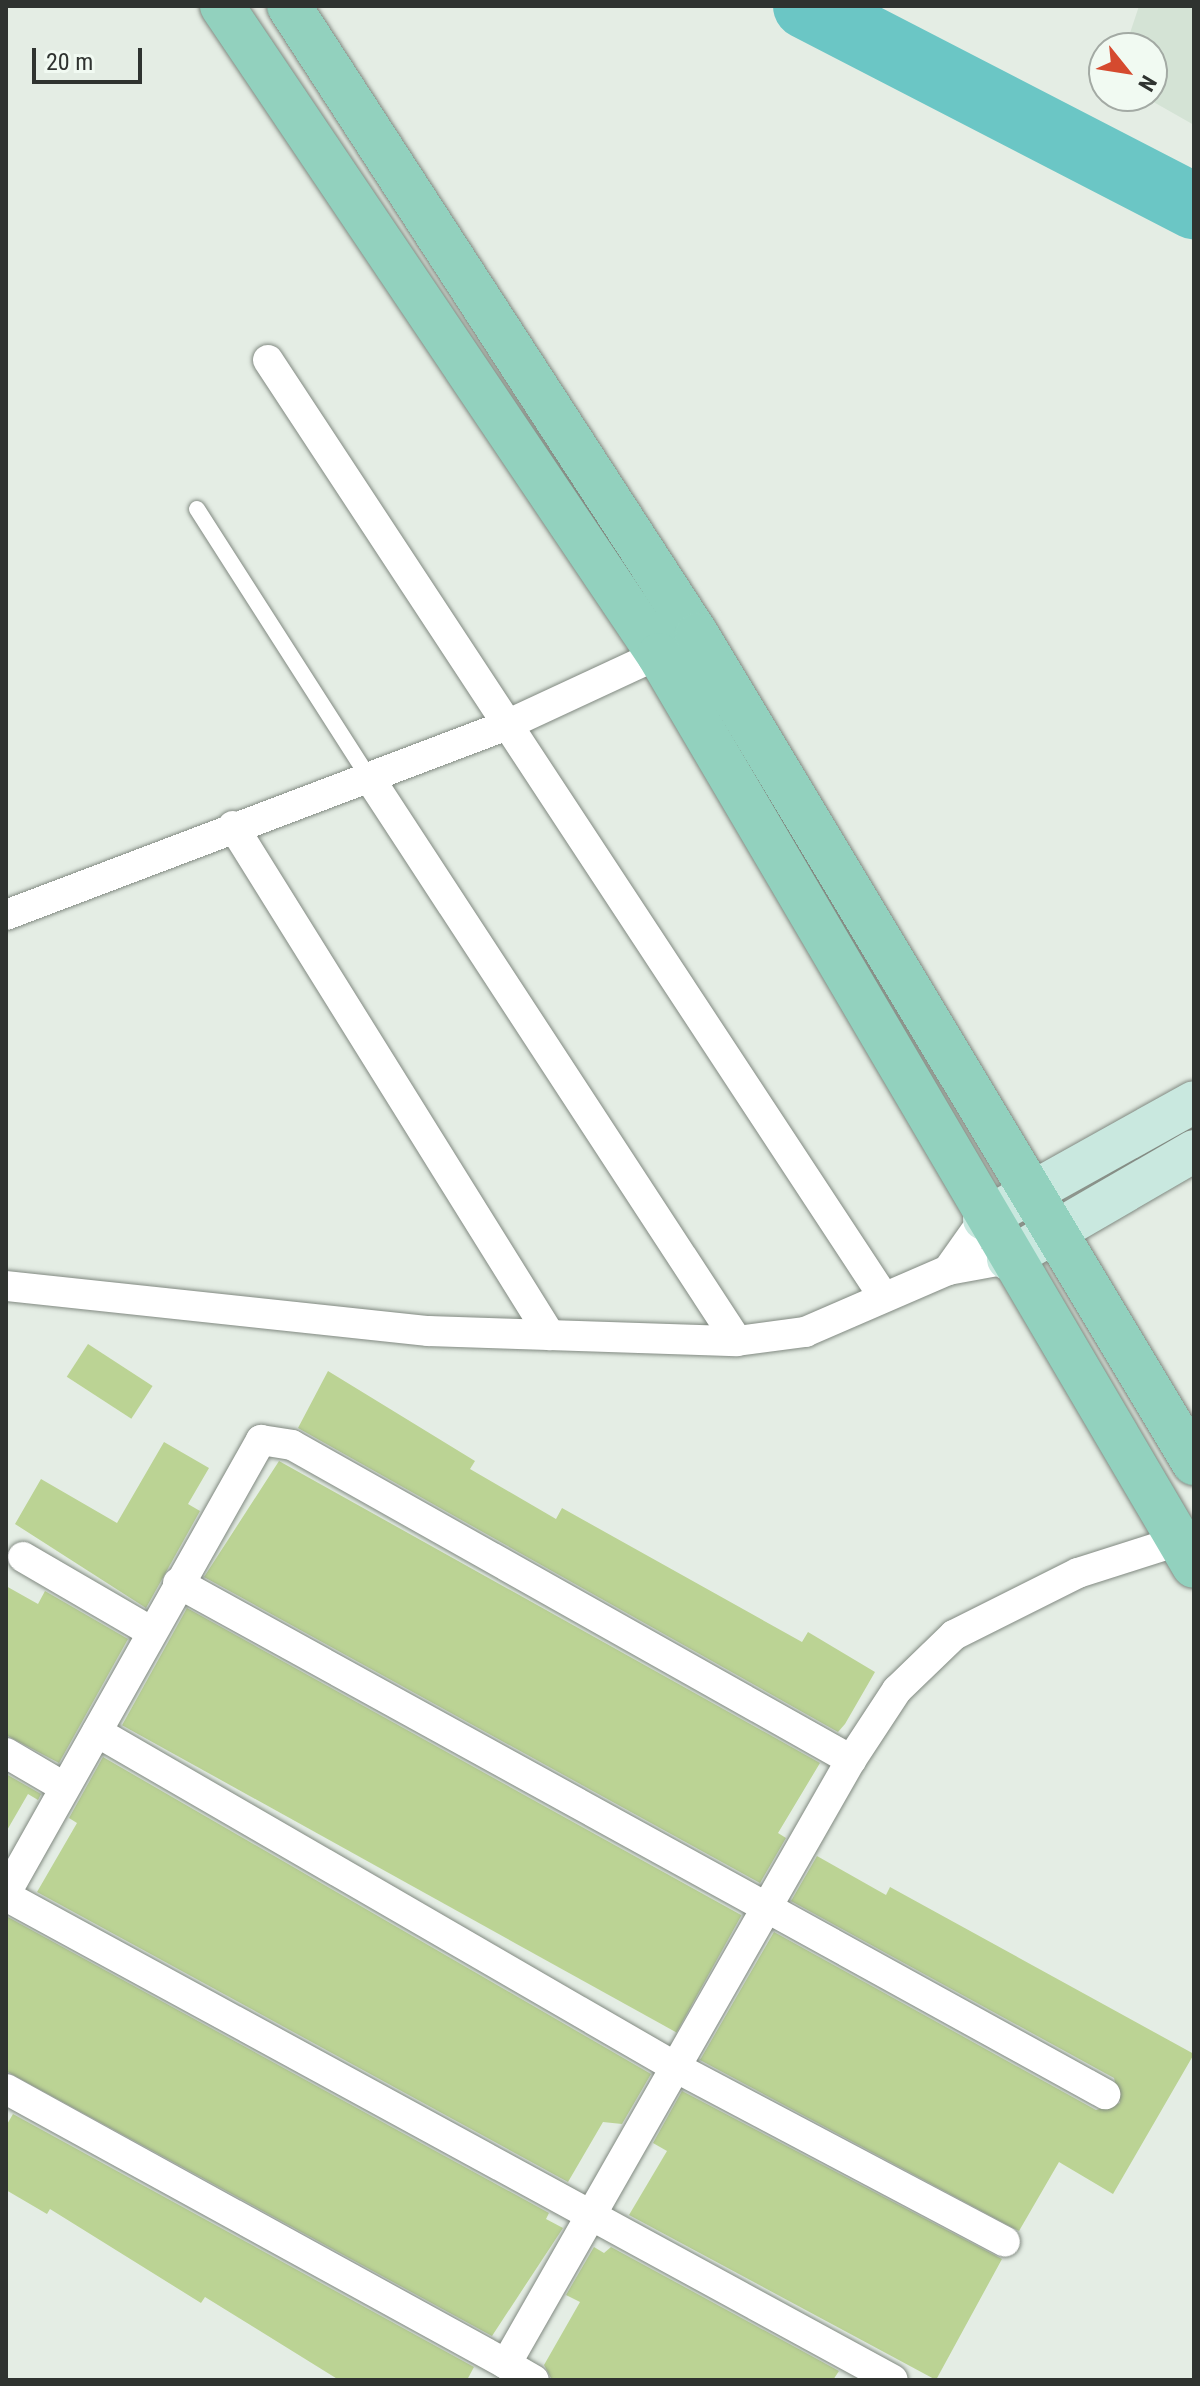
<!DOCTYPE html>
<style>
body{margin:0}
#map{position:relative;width:1200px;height:2386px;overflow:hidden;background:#e4ede4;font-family:"Roboto Condensed",sans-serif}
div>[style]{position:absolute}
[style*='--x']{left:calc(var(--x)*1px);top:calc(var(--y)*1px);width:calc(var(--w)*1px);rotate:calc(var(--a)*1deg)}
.built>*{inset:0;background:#d4e3d5}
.river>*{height:66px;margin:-33px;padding:0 33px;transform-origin:33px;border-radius:33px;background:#6bc6c5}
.building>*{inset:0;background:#bbd394;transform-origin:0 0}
.roads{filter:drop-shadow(0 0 2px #818981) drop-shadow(0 0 2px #818981)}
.lane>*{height:16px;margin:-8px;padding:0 8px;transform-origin:8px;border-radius:8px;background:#fff}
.street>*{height:30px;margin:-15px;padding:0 15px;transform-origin:15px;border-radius:15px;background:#fff}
.secondary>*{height:42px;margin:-21px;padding:0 21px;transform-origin:21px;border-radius:21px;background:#c9e8df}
.primary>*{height:44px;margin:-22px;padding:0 22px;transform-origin:22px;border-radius:22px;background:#92d1be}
span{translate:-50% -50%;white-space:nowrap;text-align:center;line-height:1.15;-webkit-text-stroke:7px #f1faf2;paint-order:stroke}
.frame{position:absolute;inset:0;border:8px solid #2f3330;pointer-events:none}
.north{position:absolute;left:1088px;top:32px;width:80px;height:80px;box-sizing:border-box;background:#f1faf2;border:2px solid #a3aaa4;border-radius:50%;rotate:120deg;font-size:22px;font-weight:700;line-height:32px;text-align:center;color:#2f3330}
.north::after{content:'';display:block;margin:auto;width:28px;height:36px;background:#d54a2f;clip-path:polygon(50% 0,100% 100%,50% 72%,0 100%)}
.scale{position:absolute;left:32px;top:48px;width:110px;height:36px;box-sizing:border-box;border:4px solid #2f3330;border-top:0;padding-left:10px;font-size:24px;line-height:28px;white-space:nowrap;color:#2f3330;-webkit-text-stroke:6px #f1faf2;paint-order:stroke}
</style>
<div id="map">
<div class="built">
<div style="clip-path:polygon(1139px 6px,1194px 6px,1194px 125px,1143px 96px,1152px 96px,1152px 48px,1125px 48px)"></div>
</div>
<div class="river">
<div style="--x:806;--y:6;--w:437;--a:27.3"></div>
</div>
<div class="building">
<div style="left:88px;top:1344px;width:77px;height:39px;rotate:33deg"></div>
<div style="clip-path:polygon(328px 1371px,475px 1461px,470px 1469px,556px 1519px,562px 1508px,802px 1642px,808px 1632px,875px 1672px,845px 1724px,838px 1732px,298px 1428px)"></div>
<div style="clip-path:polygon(164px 1442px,209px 1468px,188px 1504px,200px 1511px,146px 1608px,15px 1524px,41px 1479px,117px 1523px)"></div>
<div style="clip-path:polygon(279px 1461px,820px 1763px,778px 1833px,786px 1838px,760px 1883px,204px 1577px)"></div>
<div style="clip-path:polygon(6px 1586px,38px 1604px,45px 1591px,128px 1639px,59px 1763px,6px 1735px)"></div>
<div style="left:187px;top:1608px;width:634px;height:134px;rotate:29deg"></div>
<div style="clip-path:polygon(103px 1757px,651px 2074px,622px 2124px,603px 2122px,568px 2182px,37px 1892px,77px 1823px,69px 1818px)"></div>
<div style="clip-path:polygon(6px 1774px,41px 1794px,38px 1800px,28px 1794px,6px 1832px)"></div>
<div style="clip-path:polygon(817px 1856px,886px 1895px,890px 1887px,1194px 2054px,1113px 2194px,1059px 2162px,1019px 2231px,700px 2060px,774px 1932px,1096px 2110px,1120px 2103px,1114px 2078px,791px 1901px)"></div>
<div style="clip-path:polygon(6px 1916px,549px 2213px,546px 2219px,563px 2228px,492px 2336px,6px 2071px)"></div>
<div style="clip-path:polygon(682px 2091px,1002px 2259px,936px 2380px,629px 2215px,667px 2151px,653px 2143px)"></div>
<div style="clip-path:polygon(13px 2114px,474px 2367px,467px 2380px,339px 2380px,205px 2297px,201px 2303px,50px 2209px,47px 2214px,6px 2190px,6px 2126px)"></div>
<div style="clip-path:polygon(594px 2247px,604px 2253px,611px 2247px,839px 2371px,833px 2380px,552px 2380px,544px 2365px,580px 2302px,566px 2295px)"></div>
</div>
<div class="roads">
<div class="lane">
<div style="--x:197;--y:509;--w:321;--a:57.4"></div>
</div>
<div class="street">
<div style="--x:268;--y:360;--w:1120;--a:56.69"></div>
<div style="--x:370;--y:779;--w:671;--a:56.85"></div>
<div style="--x:233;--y:826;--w:600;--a:58.09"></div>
<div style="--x:6;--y:915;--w:530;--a:-20.76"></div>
<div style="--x:502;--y:727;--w:190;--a:-24.9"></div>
<div style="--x:948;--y:1270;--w:62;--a:-54.8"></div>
<div style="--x:6;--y:1286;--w:424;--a:6.1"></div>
<div style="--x:428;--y:1331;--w:309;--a:1.9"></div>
<div style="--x:737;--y:1341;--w:69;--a:-7.5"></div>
<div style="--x:805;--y:1332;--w:156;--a:-23.4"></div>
<div style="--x:948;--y:1270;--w:61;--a:-10.4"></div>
<div style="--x:23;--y:1557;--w:147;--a:30.2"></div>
<div style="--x:178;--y:1583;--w:1059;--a:28.87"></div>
<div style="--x:97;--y:1732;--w:670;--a:30.08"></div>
<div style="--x:677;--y:2068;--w:371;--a:27.9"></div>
<div style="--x:6;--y:1753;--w:67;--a:30.4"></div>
<div style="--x:6;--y:1893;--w:520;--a:-60.62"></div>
<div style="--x:261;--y:1440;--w:31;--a:9"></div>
<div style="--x:292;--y:1445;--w:642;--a:29.4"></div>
<div style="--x:851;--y:1760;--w:84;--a:-56.7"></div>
<div style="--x:897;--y:1690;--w:79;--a:-44"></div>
<div style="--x:954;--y:1635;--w:139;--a:-26.6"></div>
<div style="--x:1078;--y:1573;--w:105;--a:-17.7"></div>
<div style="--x:6;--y:1896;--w:1010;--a:28.62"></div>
<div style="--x:6;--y:2089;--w:571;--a:28.81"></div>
<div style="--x:506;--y:2364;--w:696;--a:-60.27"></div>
<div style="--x:506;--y:2364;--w:32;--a:30"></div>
</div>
<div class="secondary">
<div style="--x:984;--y:1219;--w:240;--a:-29.1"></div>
<div style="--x:1008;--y:1259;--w:215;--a:-30.1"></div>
</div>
<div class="primary">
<div style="--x:222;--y:6;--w:782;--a:56.05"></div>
<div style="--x:659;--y:655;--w:1056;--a:59.58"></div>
<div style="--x:289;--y:6;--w:750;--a:57.03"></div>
<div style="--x:697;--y:635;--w:966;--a:59.03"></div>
</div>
</div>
<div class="frame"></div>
<div class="north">N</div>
<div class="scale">20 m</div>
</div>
